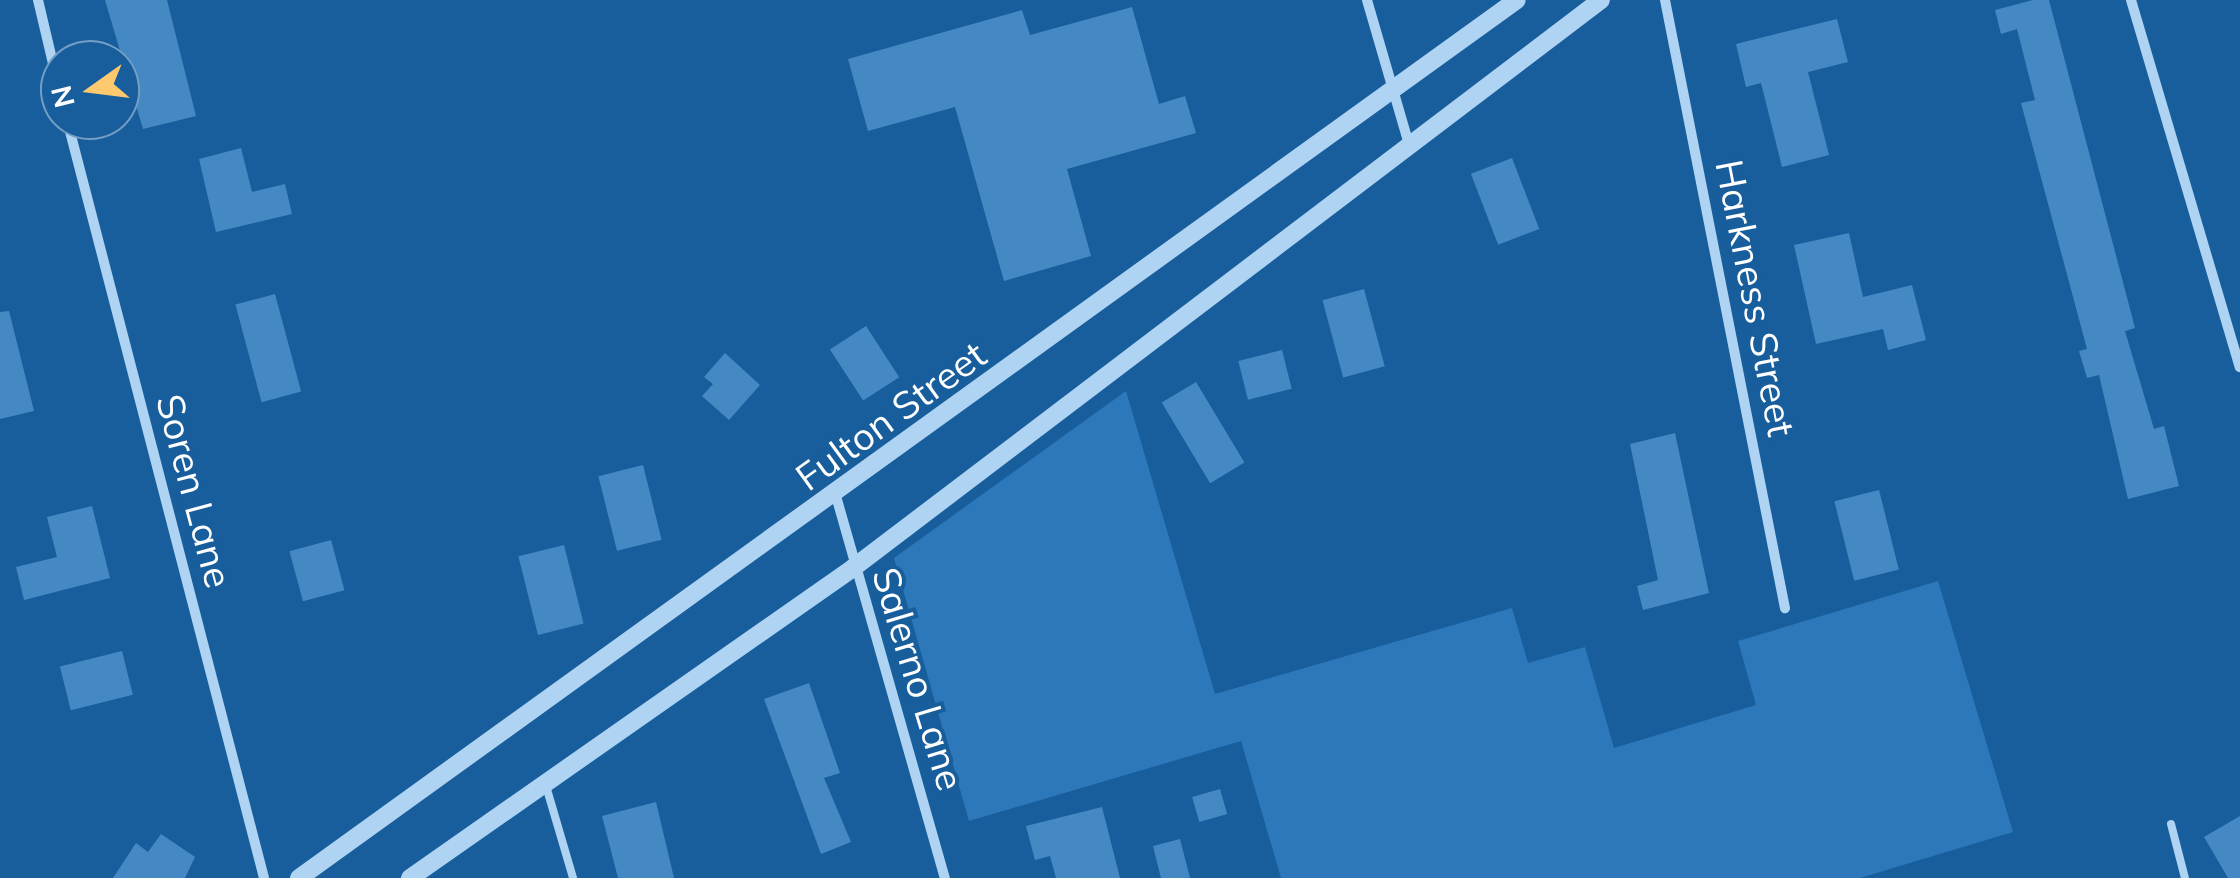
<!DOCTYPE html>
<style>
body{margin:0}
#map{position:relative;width:2240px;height:878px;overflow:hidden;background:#185e9c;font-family:Mulish,sans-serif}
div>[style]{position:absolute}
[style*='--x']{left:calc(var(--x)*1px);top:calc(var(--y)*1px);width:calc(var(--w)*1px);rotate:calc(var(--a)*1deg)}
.green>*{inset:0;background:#2c78ba}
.building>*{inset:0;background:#4589c4;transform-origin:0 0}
.service>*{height:8px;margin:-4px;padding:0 4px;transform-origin:4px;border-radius:4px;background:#afd3f2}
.minor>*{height:10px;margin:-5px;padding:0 5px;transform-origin:5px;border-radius:5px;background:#afd3f2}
.tertiary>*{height:18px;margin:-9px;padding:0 9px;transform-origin:9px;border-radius:9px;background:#afd3f2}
span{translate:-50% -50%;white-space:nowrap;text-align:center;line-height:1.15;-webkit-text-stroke:8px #185e9c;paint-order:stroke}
.street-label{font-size:38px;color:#fff}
.north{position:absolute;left:40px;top:40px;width:100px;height:100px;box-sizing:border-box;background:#185e9c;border:2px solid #749ec4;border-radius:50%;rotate:256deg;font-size:28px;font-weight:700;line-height:40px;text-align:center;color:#fff}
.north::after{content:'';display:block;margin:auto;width:35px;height:45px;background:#ffc970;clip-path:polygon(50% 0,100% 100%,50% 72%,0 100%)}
</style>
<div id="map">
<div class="green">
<div style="clip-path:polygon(1126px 391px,1215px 694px,1512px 608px,1528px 663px,1585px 647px,1614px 748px,1756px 705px,1738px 641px,1938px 581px,2013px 832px,1860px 878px,1281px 878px,1241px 741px,969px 821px,894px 558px)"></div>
</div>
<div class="building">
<div style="clip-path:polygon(105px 0,167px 0,196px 116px,143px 129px)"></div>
<div style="clip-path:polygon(2033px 0,2049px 0,2135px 328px,2125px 331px,2154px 429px,2164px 426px,2179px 486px,2128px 499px,2099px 375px,2087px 378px,2079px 351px,2087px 349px,2021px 103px,2035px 100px,2017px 29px,2001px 34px,1995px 10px)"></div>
<div style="clip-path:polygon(1132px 7px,1159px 104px,1185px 96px,1196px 133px,1067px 169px,1091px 256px,1004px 281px,955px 107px,868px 131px,848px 59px,1022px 10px,1030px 35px)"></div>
<div style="clip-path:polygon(1837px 19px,1848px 62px,1808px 72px,1829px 155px,1782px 167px,1761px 83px,1746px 87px,1736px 44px)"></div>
<div style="clip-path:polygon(241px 148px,252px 192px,285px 184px,292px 214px,216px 232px,199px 159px)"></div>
<div style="left:1512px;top:158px;width:76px;height:44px;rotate:69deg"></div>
<div style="clip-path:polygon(1849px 233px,1863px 297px,1912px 285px,1926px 340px,1888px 350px,1883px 329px,1816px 344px,1794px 245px)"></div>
<div style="left:1364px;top:289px;width:80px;height:43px;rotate:75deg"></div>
<div style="left:275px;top:294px;width:101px;height:41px;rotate:75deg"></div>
<div style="clip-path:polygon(9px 311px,34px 411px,0 419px,0 312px)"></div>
<div style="left:866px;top:326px;width:61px;height:43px;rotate:57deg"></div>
<div style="left:1282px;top:350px;width:40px;height:45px;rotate:76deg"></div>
<div style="clip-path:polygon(725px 353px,760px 385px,729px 420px,702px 396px,713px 384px,704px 377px)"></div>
<div style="left:1196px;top:382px;width:94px;height:40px;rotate:59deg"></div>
<div style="clip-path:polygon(1675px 433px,1709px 593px,1643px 610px,1637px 586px,1658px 580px,1630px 444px)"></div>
<div style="left:643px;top:465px;width:77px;height:46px;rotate:76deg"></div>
<div style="left:1879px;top:490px;width:82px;height:46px;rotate:76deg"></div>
<div style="clip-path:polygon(92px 506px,110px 578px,24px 600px,16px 567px,57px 557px,47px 517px)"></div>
<div style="left:331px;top:540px;width:52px;height:43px;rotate:75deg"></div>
<div style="left:564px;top:545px;width:81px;height:47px;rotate:76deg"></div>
<div style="left:122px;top:651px;width:45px;height:64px;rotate:76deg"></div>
<div style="clip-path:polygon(809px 683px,840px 773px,824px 778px,851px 842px,821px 854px,764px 699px)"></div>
<div style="left:1220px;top:789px;width:26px;height:29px;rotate:74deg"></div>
<div style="clip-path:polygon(656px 802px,674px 878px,618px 878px,602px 816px)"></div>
<div style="clip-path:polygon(1102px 807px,1120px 878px,1056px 878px,1050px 856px,1035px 860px,1026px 826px)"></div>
<div style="clip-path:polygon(2240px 816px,2240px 878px,2228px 878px,2204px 837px)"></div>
<div style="clip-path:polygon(161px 834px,195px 857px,185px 878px,113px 878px,136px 843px,148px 852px)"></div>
<div style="clip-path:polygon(1180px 839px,1190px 878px,1161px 878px,1153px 846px)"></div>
</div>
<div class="service">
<div style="--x:546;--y:786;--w:96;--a:73.6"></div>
<div style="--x:2171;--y:824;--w:56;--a:75.5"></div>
</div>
<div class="minor">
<div style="--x:38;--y:0;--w:96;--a:76.7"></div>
<div style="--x:1367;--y:0;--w:147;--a:73.8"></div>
<div style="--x:1665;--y:0;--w:620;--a:78.84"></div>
<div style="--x:2131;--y:0;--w:383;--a:73.5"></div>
<div style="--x:67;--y:120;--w:783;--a:75.43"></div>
<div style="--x:836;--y:496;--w:397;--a:74.1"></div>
</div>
<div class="tertiary">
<div style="--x:299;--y:878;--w:1501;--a:-35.79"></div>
<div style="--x:410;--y:878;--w:541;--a:-34.98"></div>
<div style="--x:853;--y:568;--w:939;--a:-37.21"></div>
</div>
<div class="street-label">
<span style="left:1755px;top:298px;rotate:79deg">Harkness Street</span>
<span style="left:891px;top:416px;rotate:-36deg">Fulton Street</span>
<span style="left:194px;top:491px;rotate:75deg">Soren Lane</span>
<span style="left:918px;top:679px;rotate:73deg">Salerno Lane</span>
</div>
<div class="north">N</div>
</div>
